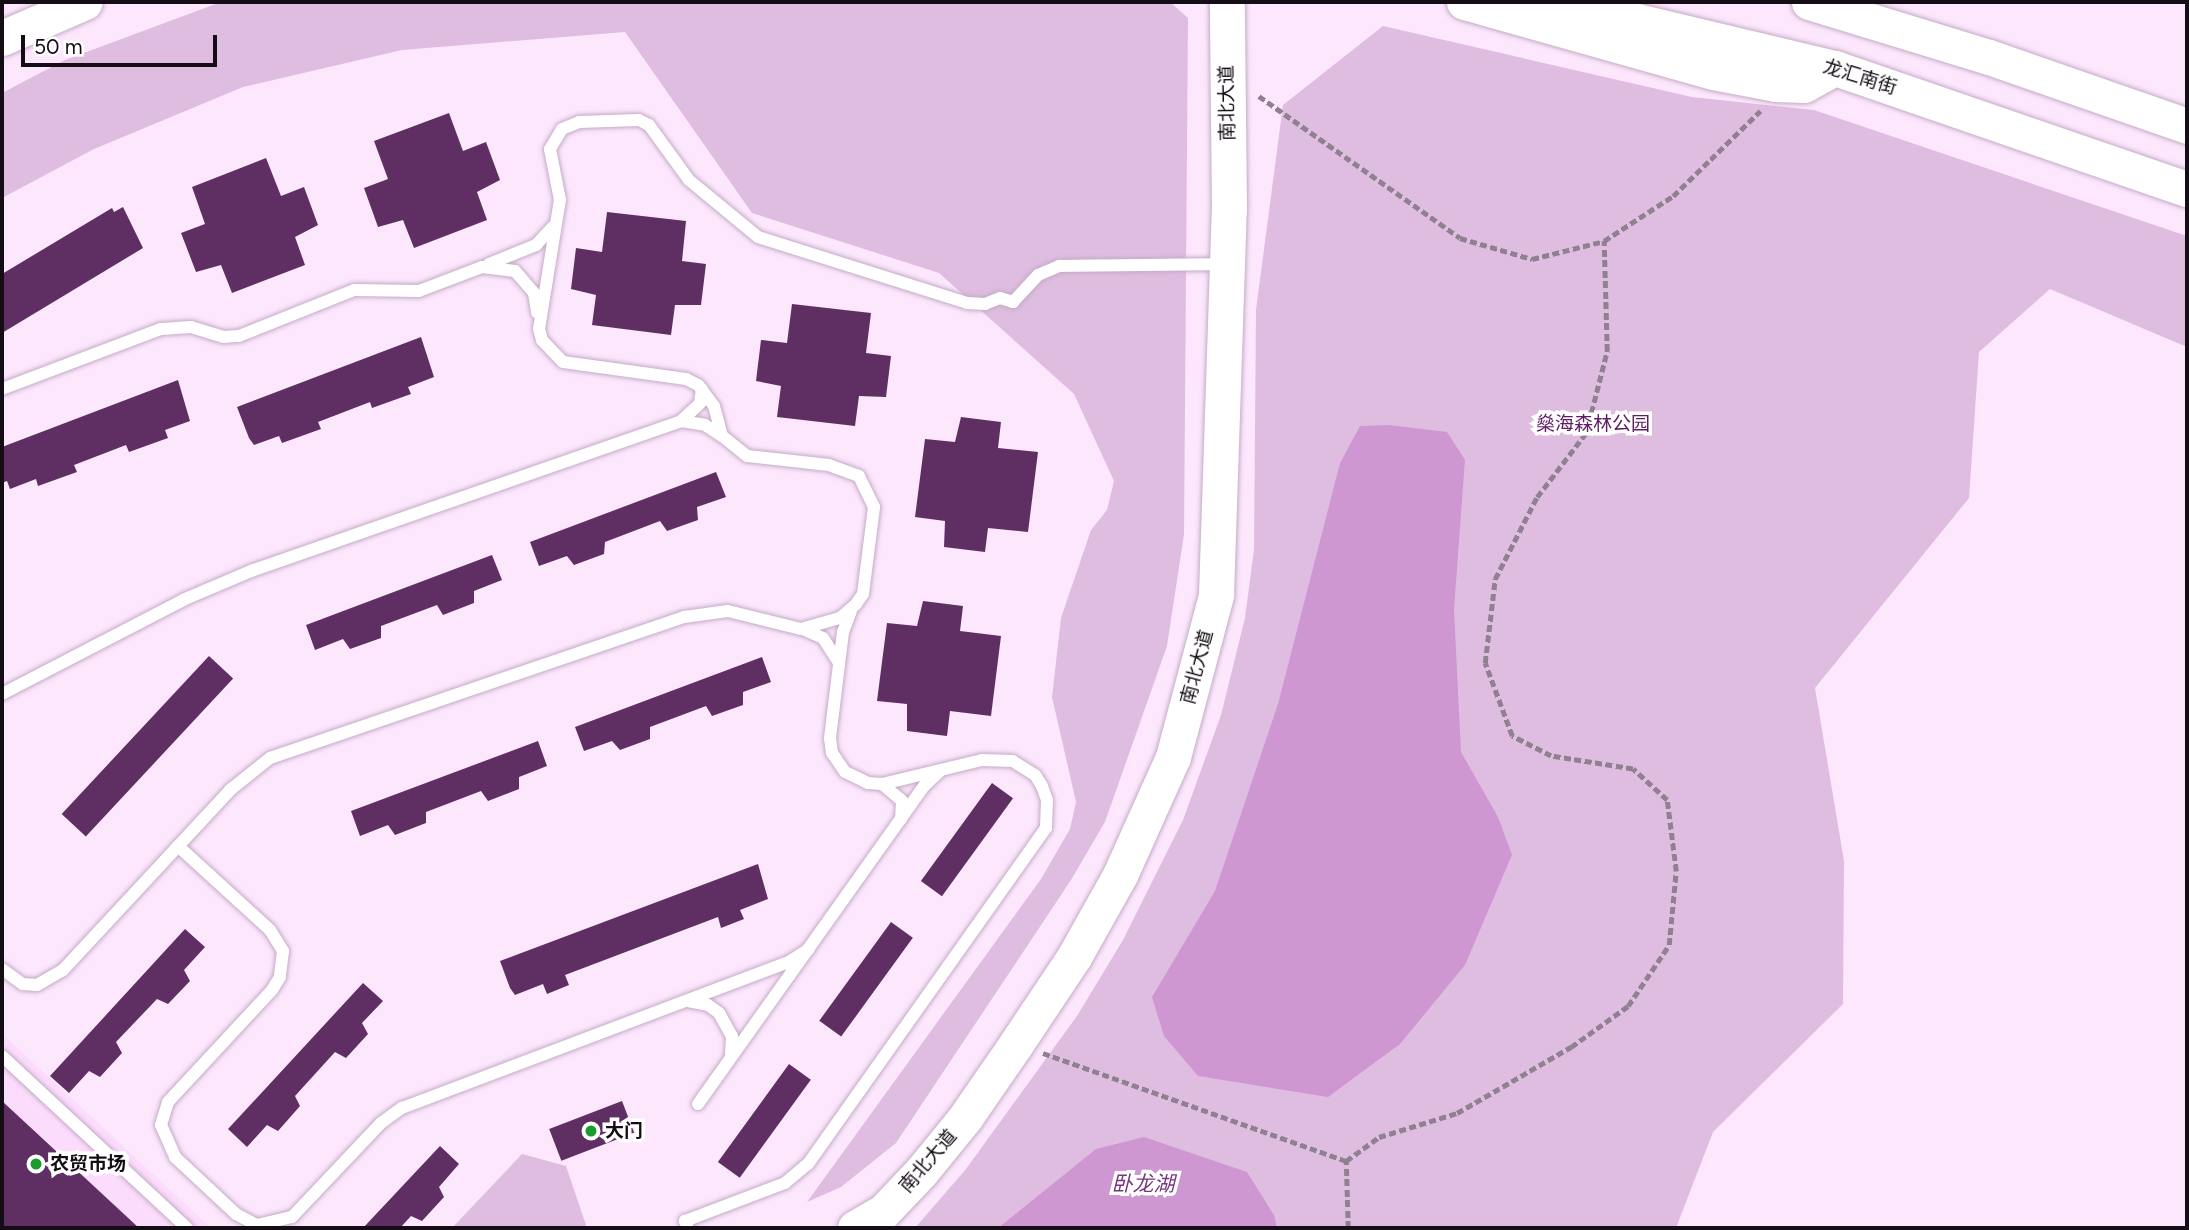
<!DOCTYPE html>
<meta charset="utf-8">
<style>
body{margin:0}
#map{position:relative;width:2189px;height:1230px;overflow:hidden;background:#fce7fd;font-family:Figtree,"Noto Sans SC",sans-serif}
div>[style]{position:absolute}
[style*='--x']{left:calc(var(--x)*1px);top:calc(var(--y)*1px);width:calc(var(--w)*1px);rotate:calc(var(--a)*1deg)}
.built>*{inset:0;background:#fcdcfd}
.green>*{inset:0;background:#dfbde1}
.water>*{inset:0;background:#cf97d2}
.building>*{inset:0;background:#5f2e62;transform-origin:0 0}
.path>*{height:4.5px;margin-top:-2.25px;transform-origin:0;background:repeating-linear-gradient(90deg,#8f8190 0 7px,transparent 0 10.5px)}
.roads{filter:drop-shadow(0 0 2px #c4abc5) drop-shadow(0 0 2px #c4abc5)}
.lane>*{height:12px;margin:-6px;padding:0 6px;transform-origin:6px;border-radius:6px;background:#fff}
.secondary>*{height:35px;margin:-17.5px;padding:0 17.5px;transform-origin:17.5px;border-radius:17.5px;background:#fff}
.dots>*{width:19px;height:19px;translate:-50% -50%;box-sizing:border-box;border:4px solid #fff;border-radius:50%}
span{translate:-50% -50%;white-space:nowrap;text-align:center;line-height:1.15;-webkit-text-stroke:7px #fff;paint-order:stroke}
.street-label{font-size:19px;color:#150d16}
.park-label{font-size:19px;color:#5e1c63}
.poi-label{font-size:19px;color:#150d16;font-weight:700}
.left{translate:0 -50%;text-align:left}
.water-label{font-size:21px;color:#78367e;font-style:italic}
.frame{position:absolute;inset:0;border:4px solid #150d16;pointer-events:none}
.scale{position:absolute;left:21px;top:35px;width:196px;height:32px;box-sizing:border-box;border:4px solid #150d16;border-top:0;padding-left:9px;font-size:21px;line-height:24px;white-space:nowrap;color:#150d16;-webkit-text-stroke:5px #fff;paint-order:stroke}
</style>
<div id="map">
<div class="built">
<div style="clip-path:polygon(2px 1033px,11px 1042px,211px 1228px,2px 1228px)"></div>
</div>
<div class="green">
<div style="clip-path:polygon(221px 2px,1170px 2px,1188px 18px,1184px 534px,1167px 646px,1105px 822px,1071px 880px,896px 1143px,841px 1187px,807px 1202px,1041px 879px,1070px 829px,1076px 802px,1052px 697px,1061px 618px,1091px 530px,1107px 510px,1114px 481px,1074px 394px,939px 273px,752px 213px,625px 32px,402px 50px,243px 87px,94px 149px,2px 198px,2px 93px,65px 60px)"></div>
<div style="clip-path:polygon(1383px 26px,1692px 97px,1814px 110px,2187px 236px,2187px 347px,2050px 289px,1979px 352px,1969px 498px,1815px 688px,1844px 861px,1843px 1004px,1713px 1132px,1676px 1228px,915px 1228px,966px 1169px,1077px 1016px,1123px 940px,1183px 820px,1221px 715px,1245px 618px,1254px 549px,1256px 310px,1283px 105px)"></div>
<div style="clip-path:polygon(522px 1154px,566px 1166px,587px 1228px,452px 1228px)"></div>
</div>
<div class="water">
<div style="clip-path:polygon(1389px 425px,1447px 432px,1465px 460px,1454px 609px,1461px 752px,1498px 817px,1512px 855px,1465px 965px,1400px 1044px,1328px 1097px,1198px 1076px,1164px 1036px,1152px 997px,1215px 891px,1278px 704px,1340px 463px,1360px 426px)"></div>
<div style="clip-path:polygon(1144px 1137px,1247px 1172px,1274px 1215px,1277px 1228px,998px 1228px,1096px 1149px)"></div>
</div>
<div class="building">
<div style="clip-path:polygon(449px 113px,463px 151px,486px 142px,500px 180px,477px 192px,487px 220px,414px 248px,403px 220px,378px 227px,364px 188px,388px 179px,374px 141px)"></div>
<div style="clip-path:polygon(266px 158px,281px 196px,304px 187px,318px 225px,295px 237px,305px 265px,232px 293px,221px 265px,196px 272px,181px 233px,205px 224px,192px 187px)"></div>
<div style="clip-path:polygon(123px 207px,143px 248px,2px 333px,2px 274px,112px 208px,114px 212px)"></div>
<div style="clip-path:polygon(607px 212px,686px 221px,682px 261px,706px 264px,701px 305px,675px 305px,671px 335px,592px 325px,596px 295px,571px 289px,576px 248px,602px 252px)"></div>
<div style="clip-path:polygon(792px 304px,871px 313px,866px 353px,891px 356px,886px 397px,859px 396px,855px 426px,777px 417px,781px 386px,756px 381px,761px 340px,787px 343px)"></div>
<div style="clip-path:polygon(421px 337px,434px 377px,408px 387px,411px 394px,372px 408px,370px 402px,318px 422px,321px 429px,282px 443px,279px 436px,254px 445px,249px 438px,237px 407px)"></div>
<div style="clip-path:polygon(178px 380px,190px 421px,165px 430px,168px 438px,129px 452px,126px 445px,74px 465px,77px 472px,38px 486px,36px 479px,10px 489px,7px 481px,2px 483px,2px 447px)"></div>
<div style="clip-path:polygon(961px 417px,1001px 422px,998px 448px,1038px 452px,1028px 532px,988px 528px,985px 552px,944px 547px,945px 521px,915px 517px,925px 439px,955px 442px)"></div>
<div style="clip-path:polygon(716px 472px,726px 497px,697px 507px,698px 520px,667px 531px,660px 521px,605px 542px,604px 554px,574px 565px,567px 556px,539px 566px,530px 542px)"></div>
<div style="clip-path:polygon(492px 555px,502px 580px,474px 591px,474px 603px,443px 615px,437px 605px,381px 626px,381px 638px,350px 649px,343px 639px,315px 650px,306px 625px)"></div>
<div style="clip-path:polygon(923px 601px,963px 606px,960px 631px,1001px 636px,991px 716px,950px 711px,947px 736px,907px 731px,907px 704px,877px 701px,887px 623px,917px 626px)"></div>
<div style="left:209px;top:656px;width:33px;height:216px;rotate:43deg"></div>
<div style="clip-path:polygon(762px 657px,771px 682px,743px 692px,743px 705px,712px 716px,706px 706px,650px 727px,650px 739px,620px 750px,612px 741px,584px 751px,575px 727px)"></div>
<div style="clip-path:polygon(538px 741px,547px 766px,519px 777px,519px 789px,488px 801px,481px 791px,426px 812px,426px 823px,395px 835px,388px 825px,360px 836px,351px 811px)"></div>
<div style="left:992px;top:783px;width:26px;height:121px;rotate:36deg"></div>
<div style="clip-path:polygon(758px 864px,768px 899px,740px 910px,744px 919px,721px 928px,718px 917px,565px 975px,569px 985px,547px 994px,543px 984px,515px 995px,510px 988px,500px 961px)"></div>
<div style="left:891px;top:922px;width:27px;height:122px;rotate:36deg"></div>
<div style="clip-path:polygon(185px 929px,205px 947px,184px 970px,190px 981px,168px 1004px,157px 999px,116px 1042px,122px 1053px,100px 1077px,89px 1071px,69px 1093px,50px 1076px)"></div>
<div style="clip-path:polygon(363px 983px,383px 1001px,362px 1023px,368px 1034px,346px 1058px,335px 1052px,295px 1096px,300px 1106px,278px 1131px,267px 1125px,247px 1147px,228px 1129px)"></div>
<div style="left:789px;top:1064px;width:27px;height:121px;rotate:36deg"></div>
<div style="clip-path:polygon(2px 1101px,139px 1228px,2px 1228px)"></div>
<div style="left:622px;top:1101px;width:34px;height:78px;rotate:69deg"></div>
<div style="clip-path:polygon(440px 1146px,459px 1164px,439px 1187px,444px 1197px,422px 1221px,411px 1216px,400px 1228px,363px 1228px)"></div>
</div>
<div class="path">
<div style="--x:1259;--y:96;--w:246;--a:35.2"></div>
<div style="--x:1460;--y:238;--w:75;--a:16.3"></div>
<div style="--x:1532;--y:259;--w:74;--a:-14"></div>
<div style="--x:1604;--y:241;--w:82;--a:-33.1"></div>
<div style="--x:1673;--y:196;--w:122;--a:-44.3"></div>
<div style="--x:1043;--y:1053;--w:322;--a:19.6"></div>
<div style="--x:1348;--y:1228;--w:67;--a:-91.7"></div>
<div style="--x:1346;--y:1161;--w:41;--a:-36"></div>
<div style="--x:1379;--y:1137;--w:82;--a:-17.1"></div>
<div style="--x:1457;--y:1113;--w:132;--a:-30.1"></div>
<div style="--x:1571;--y:1047;--w:70;--a:-35.7"></div>
<div style="--x:1628;--y:1006;--w:73;--a:-56.1"></div>
<div style="--x:1669;--y:945;--w:74;--a:-84.6"></div>
<div style="--x:1676;--y:871;--w:72;--a:-97.2"></div>
<div style="--x:1667;--y:800;--w:46;--a:-137.6"></div>
<div style="--x:1633;--y:769;--w:83;--a:-171"></div>
<div style="--x:1551;--y:756;--w:44;--a:-152.9"></div>
<div style="--x:1512;--y:736;--w:78;--a:-110.3"></div>
<div style="--x:1485;--y:663;--w:85;--a:-83.2"></div>
<div style="--x:1495;--y:579;--w:92;--a:-62.9"></div>
<div style="--x:1537;--y:497;--w:81;--a:-52.6"></div>
<div style="--x:1586;--y:433;--w:85;--a:-75.6"></div>
<div style="--x:1607;--y:351;--w:110;--a:-91.6"></div>
</div>
<div class="roads">
<div class="lane">
<div style="--x:489;--y:264;--w:51;--a:-22"></div>
<div style="--x:536;--y:245;--w:25;--a:-47"></div>
<div style="--x:2;--y:389;--w:170;--a:-20.7"></div>
<div style="--x:161;--y:329;--w:30;--a:-4"></div>
<div style="--x:191;--y:327;--w:34;--a:17"></div>
<div style="--x:223;--y:337;--w:16;--a:-4"></div>
<div style="--x:239;--y:336;--w:124;--a:-21.8"></div>
<div style="--x:354;--y:290;--w:65;--a:0.9"></div>
<div style="--x:419;--y:291;--w:67;--a:-20.9"></div>
<div style="--x:482;--y:267;--w:33;--a:7"></div>
<div style="--x:515;--y:271;--w:29;--a:49"></div>
<div style="--x:534;--y:293;--w:20;--a:81"></div>
<div style="--x:681;--y:421;--w:26;--a:-43"></div>
<div style="--x:700;--y:403;--w:14;--a:-82"></div>
<div style="--x:805;--y:630;--w:20;--a:24"></div>
<div style="--x:823;--y:638;--w:27;--a:57"></div>
<div style="--x:2;--y:694;--w:204;--a:-27.4"></div>
<div style="--x:183;--y:600;--w:74;--a:-23.1"></div>
<div style="--x:251;--y:571;--w:455;--a:-19.2"></div>
<div style="--x:681;--y:421;--w:24;--a:9"></div>
<div style="--x:705;--y:425;--w:20;--a:33"></div>
<div style="--x:882;--y:784;--w:26;--a:40"></div>
<div style="--x:902;--y:801;--w:18;--a:93"></div>
<div style="--x:178;--y:846;--w:125;--a:42.4"></div>
<div style="--x:270;--y:930;--w:25;--a:58"></div>
<div style="--x:283;--y:951;--w:26;--a:97"></div>
<div style="--x:280;--y:977;--w:15;--a:122"></div>
<div style="--x:272;--y:990;--w:153;--a:132.9"></div>
<div style="--x:168;--y:1102;--w:24;--a:107"></div>
<div style="--x:161;--y:1125;--w:35;--a:66"></div>
<div style="--x:175;--y:1157;--w:83;--a:43.1"></div>
<div style="--x:236;--y:1214;--w:24;--a:28"></div>
<div style="--x:257;--y:1225;--w:36;--a:-13"></div>
<div style="--x:292;--y:1217;--w:129;--a:-46.6"></div>
<div style="--x:381;--y:1123;--w:26;--a:-36"></div>
<div style="--x:402;--y:1108;--w:415;--a:-20.7"></div>
<div style="--x:790;--y:961;--w:22;--a:-32"></div>
<div style="--x:2;--y:969;--w:26;--a:36"></div>
<div style="--x:23;--y:984;--w:14;--a:4"></div>
<div style="--x:37;--y:985;--w:30;--a:-30"></div>
<div style="--x:63;--y:970;--w:246;--a:-47.1"></div>
<div style="--x:230;--y:790;--w:51;--a:-38.7"></div>
<div style="--x:270;--y:758;--w:437;--a:-18.8"></div>
<div style="--x:684;--y:617;--w:44;--a:-7.8"></div>
<div style="--x:728;--y:611;--w:75;--a:13.9"></div>
<div style="--x:801;--y:629;--w:41;--a:-15.8"></div>
<div style="--x:840;--y:618;--w:21;--a:-41"></div>
<div style="--x:856;--y:604;--w:12;--a:-55"></div>
<div style="--x:863;--y:594;--w:88;--a:-82.8"></div>
<div style="--x:874;--y:507;--w:34;--a:-116"></div>
<div style="--x:859;--y:476;--w:32;--a:-160"></div>
<div style="--x:829;--y:465;--w:82;--a:-173.7"></div>
<div style="--x:747;--y:456;--w:32;--a:-141"></div>
<div style="--x:722;--y:436;--w:31;--a:-105"></div>
<div style="--x:714;--y:406;--w:26;--a:-127"></div>
<div style="--x:698;--y:385;--w:13;--a:-153"></div>
<div style="--x:686;--y:379;--w:124;--a:-172.1"></div>
<div style="--x:563;--y:362;--w:30;--a:-134"></div>
<div style="--x:542;--y:340;--w:11;--a:-105"></div>
<div style="--x:539;--y:329;--w:131;--a:-80.8"></div>
<div style="--x:560;--y:200;--w:52;--a:-101.1"></div>
<div style="--x:550;--y:149;--w:23;--a:-59"></div>
<div style="--x:562;--y:129;--w:18;--a:-22"></div>
<div style="--x:579;--y:122;--w:60;--a:-1.9"></div>
<div style="--x:639;--y:120;--w:11;--a:27"></div>
<div style="--x:649;--y:125;--w:68;--a:54"></div>
<div style="--x:689;--y:180;--w:89;--a:39.6"></div>
<div style="--x:758;--y:237;--w:219;--a:17.5"></div>
<div style="--x:967;--y:303;--w:18;--a:3"></div>
<div style="--x:985;--y:304;--w:16;--a:-22"></div>
<div style="--x:1000;--y:298;--w:14;--a:17"></div>
<div style="--x:1013;--y:302;--w:37;--a:-47"></div>
<div style="--x:1038;--y:275;--w:23;--a:-23"></div>
<div style="--x:1059;--y:266;--w:167;--a:-0.7"></div>
<div style="--x:688;--y:1001;--w:20;--a:11"></div>
<div style="--x:708;--y:1005;--w:14;--a:36"></div>
<div style="--x:719;--y:1013;--w:26;--a:61"></div>
<div style="--x:732;--y:1036;--w:18;--a:93"></div>
<div style="--x:2;--y:1056;--w:253;--a:42.9"></div>
<div style="--x:698;--y:1104;--w:392;--a:-54.6"></div>
<div style="--x:925;--y:785;--w:21;--a:-43"></div>
<div style="--x:688;--y:1228;--w:8;--a:-113"></div>
<div style="--x:685;--y:1221;--w:107;--a:-20.8"></div>
<div style="--x:785;--y:1183;--w:30;--a:-40"></div>
<div style="--x:808;--y:1164;--w:412;--a:-54.7"></div>
<div style="--x:1046;--y:828;--w:28;--a:-88"></div>
<div style="--x:1047;--y:800;--w:15;--a:-110"></div>
<div style="--x:1042;--y:786;--w:13;--a:-122"></div>
<div style="--x:1035;--y:775;--w:26;--a:-148"></div>
<div style="--x:1013;--y:761;--w:31;--a:-178"></div>
<div style="--x:982;--y:760;--w:103;--a:166.5"></div>
<div style="--x:882;--y:784;--w:14;--a:-176"></div>
<div style="--x:868;--y:783;--w:25;--a:-154"></div>
<div style="--x:845;--y:772;--w:23;--a:-124"></div>
<div style="--x:832;--y:753;--w:15;--a:-98"></div>
<div style="--x:830;--y:738;--w:107;--a:-83"></div>
<div style="--x:843;--y:632;--w:22;--a:-69"></div>
</div>
<div class="secondary">
<div style="--x:1464;--y:2;--w:259;--a:15.7"></div>
<div style="--x:1713;--y:72;--w:64;--a:10.8"></div>
<div style="--x:1776;--y:84;--w:28;--a:2"></div>
<div style="--x:1804;--y:85;--w:35;--a:-29"></div>
<div style="--x:1522;--y:2;--w:117;--a:9.4"></div>
<div style="--x:1637;--y:21;--w:204;--a:13.4"></div>
<div style="--x:1835;--y:68;--w:372;--a:19"></div>
<div style="--x:1809;--y:2;--w:188;--a:17"></div>
<div style="--x:1989;--y:57;--w:210;--a:19.2"></div>
<div style="--x:2;--y:38;--w:90;--a:-23.4"></div>
<div style="--x:855;--y:1228;--w:32;--a:-30"></div>
<div style="--x:883;--y:1212;--w:55;--a:-46.5"></div>
<div style="--x:921;--y:1172;--w:70;--a:-50.8"></div>
<div style="--x:965;--y:1118;--w:90;--a:-55.4"></div>
<div style="--x:1016;--y:1044;--w:105;--a:-56.3"></div>
<div style="--x:1074;--y:957;--w:94;--a:-60.7"></div>
<div style="--x:1120;--y:875;--w:129;--a:-65.8"></div>
<div style="--x:1173;--y:757;--w:168;--a:-75.1"></div>
<div style="--x:1216;--y:595;--w:385;--a:-88.1"></div>
<div style="--x:1229;--y:210;--w:208;--a:-90.6"></div>
</div>
</div>
<div class="dots">
<div style="left:591px;top:1131px;background:#1b9a2e"></div>
<div style="left:36px;top:1164px;background:#1b9a2e"></div>
</div>
<div class="street-label">
<span style="left:1860px;top:77px;rotate:17deg">龙汇南街</span>
<span style="left:1227px;top:103px;rotate:-91deg">南北大道</span>
<span style="left:1197px;top:667px;rotate:-75deg">南北大道</span>
<span style="left:928px;top:1161px;rotate:-49deg">南北大道</span>
</div>
<div class="park-label">
<span style="left:1593px;top:424px">燊海森林公园</span>
</div>
<div class="poi-label">
<span class="left" style="left:605px;top:1131px">大门</span>
<span class="left" style="left:50px;top:1164px">农贸市场</span>
</div>
<div class="water-label">
<span style="left:1143px;top:1184px">卧龙湖</span>
</div>
<div class="frame"></div>
<div class="scale">50 m</div>
</div>
